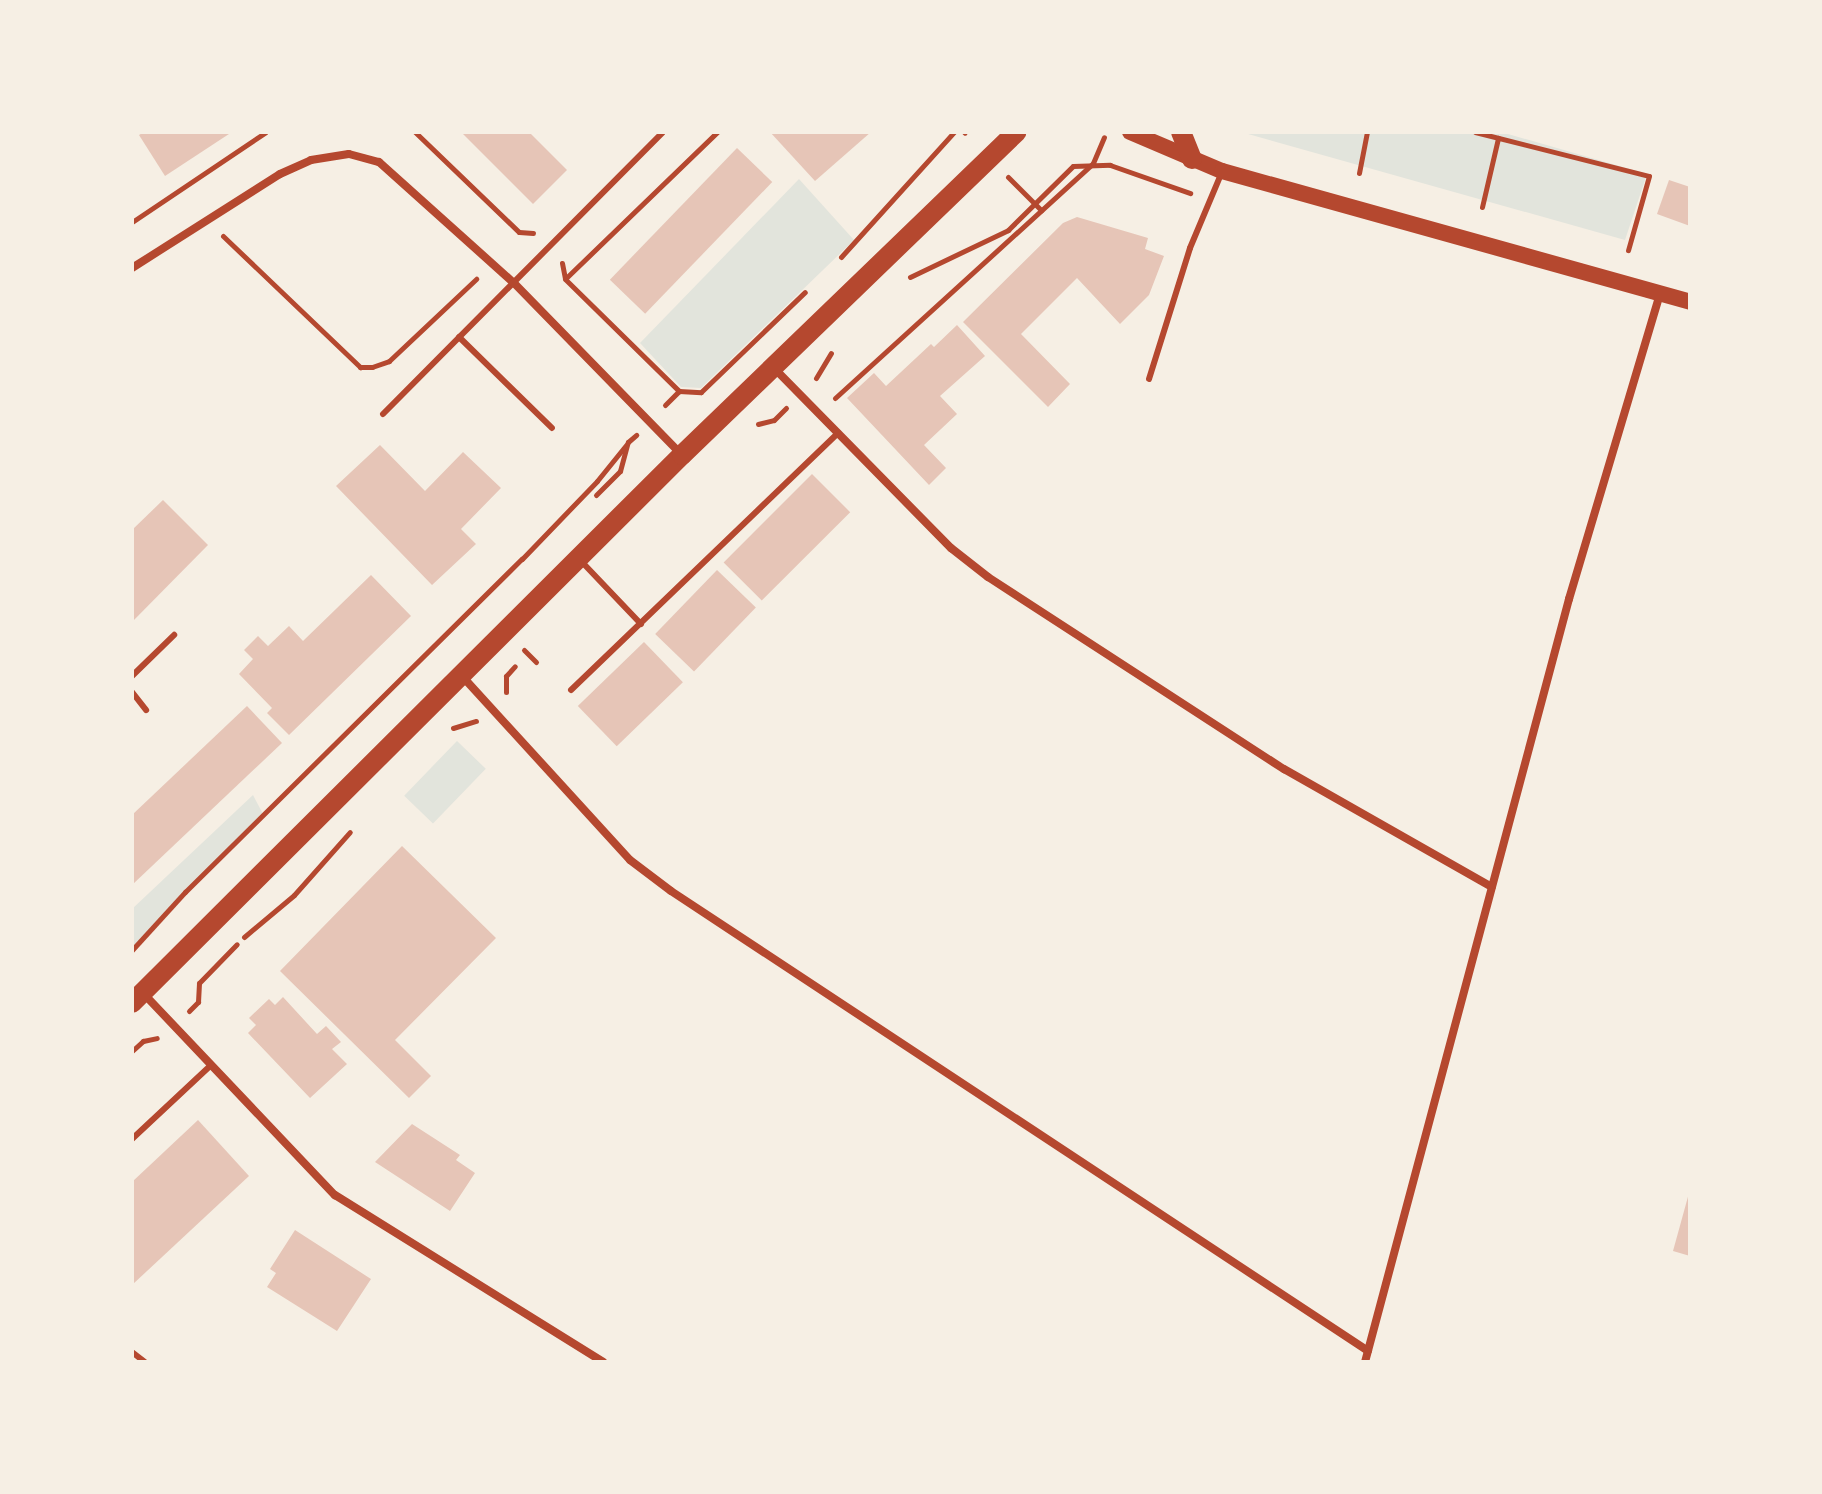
<!DOCTYPE html>
<style>
body{margin:0}
#map{position:relative;width:1822px;height:1494px;overflow:hidden;background:#f6efe4;font-family:"Varela Round",sans-serif}
div>[style]{position:absolute}
[style*='--x']{left:calc(var(--x)*1px);top:calc(var(--y)*1px);width:calc(var(--w)*1px);rotate:calc(var(--a)*1deg)}
.green>*{inset:0;background:#e2e4dc;transform-origin:0 0}
.building>*{inset:0;background:#e6c5b7;transform-origin:0 0}
.path>*{height:5px;margin:-2.5px;padding:0 2.5px;transform-origin:2.5px;border-radius:2.5px;background:#b5482f}
.service>*{height:6px;margin:-3px;padding:0 3px;transform-origin:3px;border-radius:3px;background:#b5482f}
.minor>*{height:8px;margin:-4px;padding:0 4px;transform-origin:4px;border-radius:4px;background:#b5482f}
.secondary>*{height:16px;margin:-8px;padding:0 8px;transform-origin:8px;border-radius:8px;background:#b5482f}
.primary>*{height:20px;margin:-10px;padding:0 10px;transform-origin:10px;border-radius:10px;background:#b5482f}
span{translate:-50% -50%;white-space:nowrap;text-align:center;line-height:1.15;-webkit-text-stroke:8px #f6efe4;paint-order:stroke}
.frame{position:absolute;inset:0;border:134px solid #f6efe4;pointer-events:none}
</style>
<div id="map">
<div class="green">
<div style="clip-path:polygon(1241px 132px,1501px 132px,1647px 174px,1625px 240px)"></div>
<div style="clip-path:polygon(799px 179px,854px 240px,701px 388px,681px 387px,640px 343px)"></div>
<div style="left:457px;top:741px;width:40px;height:76px;rotate:44deg"></div>
<div style="clip-path:polygon(253px 795px,263px 814px,132px 950px,132px 909px)"></div>
</div>
<div class="building">
<div style="clip-path:polygon(144px 132px,232px 132px,165px 176px,139px 135px)"></div>
<div style="clip-path:polygon(461px 132px,529px 132px,567px 170px,533px 204px)"></div>
<div style="clip-path:polygon(770px 132px,871px 132px,815px 181px)"></div>
<div style="left:737px;top:148px;width:49px;height:183px;rotate:44deg"></div>
<div style="clip-path:polygon(1669px 180px,1690px 187px,1690px 226px,1657px 214px)"></div>
<div style="clip-path:polygon(1077px 217px,1148px 238px,1145px 249px,1164px 256px,1149px 295px,1120px 324px,1077px 278px,1021px 334px,1070px 384px,1048px 407px,963px 322px,1063px 223px)"></div>
<div style="clip-path:polygon(957px 325px,985px 356px,940px 396px,957px 414px,924px 445px,946px 468px,929px 485px,847px 398px,874px 373px,886px 386px,931px 344px,934px 347px)"></div>
<div style="clip-path:polygon(380px 445px,425px 491px,463px 452px,501px 488px,461px 529px,476px 544px,432px 585px,336px 486px)"></div>
<div style="left:812px;top:474px;width:54px;height:125px;rotate:45deg"></div>
<div style="clip-path:polygon(163px 500px,208px 545px,132px 622px,132px 530px)"></div>
<div style="left:717px;top:570px;width:54px;height:89px;rotate:44deg"></div>
<div style="clip-path:polygon(371px 575px,411px 616px,289px 735px,267px 713px,272px 708px,239px 674px,253px 659px,244px 650px,258px 636px,268px 646px,289px 626px,303px 641px)"></div>
<div style="left:644px;top:642px;width:56px;height:92px;rotate:46deg"></div>
<div style="clip-path:polygon(247px 706px,282px 743px,132px 885px,132px 815px)"></div>
<div style="clip-path:polygon(402px 846px,496px 938px,395px 1040px,431px 1076px,409px 1098px,280px 971px)"></div>
<div style="clip-path:polygon(283px 997px,317px 1034px,326px 1026px,341px 1042px,332px 1049px,347px 1064px,310px 1098px,248px 1033px,256px 1025px,249px 1018px,269px 999px,275px 1005px)"></div>
<div style="clip-path:polygon(198px 1120px,249px 1176px,132px 1285px,132px 1182px)"></div>
<div style="clip-path:polygon(412px 1124px,460px 1155px,456px 1160px,475px 1173px,450px 1211px,375px 1162px)"></div>
<div style="clip-path:polygon(1689px 1193px,1690px 1194px,1690px 1256px,1673px 1251px)"></div>
<div style="clip-path:polygon(295px 1230px,371px 1279px,337px 1331px,267px 1287px,276px 1273px,270px 1269px)"></div>
</div>
<div class="path">
<div style="--x:415;--y:132;--w:144;--a:43.9"></div>
<div style="--x:519;--y:232;--w:14;--a:4"></div>
<div style="--x:964;--y:132;--w:1;--a:45"></div>
<div style="--x:1475;--y:132;--w:179;--a:14.2"></div>
<div style="--x:1649;--y:176;--w:77;--a:105.8"></div>
<div style="--x:1359;--y:173;--w:42;--a:-79"></div>
<div style="--x:1008;--y:177;--w:47;--a:45"></div>
<div style="--x:1482;--y:207;--w:71;--a:-76.9"></div>
<div style="--x:132;--y:222;--w:161;--a:-33.9"></div>
<div style="--x:223;--y:236;--w:190;--a:43.7"></div>
<div style="--x:360;--y:367;--w:12;--a:0"></div>
<div style="--x:372;--y:367;--w:18;--a:-19"></div>
<div style="--x:389;--y:361;--w:120;--a:-43.3"></div>
<div style="--x:841;--y:257;--w:169;--a:-47.9"></div>
<div style="--x:562;--y:263;--w:16;--a:79"></div>
<div style="--x:565;--y:279;--w:160;--a:44.5"></div>
<div style="--x:910;--y:277;--w:109;--a:-25.6"></div>
<div style="--x:1008;--y:230;--w:91;--a:-44.6"></div>
<div style="--x:1073;--y:166;--w:37;--a:-2"></div>
<div style="--x:1110;--y:165;--w:85;--a:19.3"></div>
<div style="--x:566;--y:278;--w:210;--a:-44"></div>
<div style="--x:816;--y:378;--w:29;--a:-59"></div>
<div style="--x:835;--y:398;--w:349;--a:-42.3"></div>
<div style="--x:1093;--y:163;--w:28;--a:-67"></div>
<div style="--x:665;--y:405;--w:20;--a:-45"></div>
<div style="--x:679;--y:391;--w:22;--a:3"></div>
<div style="--x:701;--y:392;--w:144;--a:-43.9"></div>
<div style="--x:758;--y:424;--w:16;--a:-14"></div>
<div style="--x:774;--y:420;--w:17;--a:-45"></div>
<div style="--x:596;--y:495;--w:34;--a:-45"></div>
<div style="--x:620;--y:471;--w:30;--a:-75"></div>
<div style="--x:628;--y:442;--w:11;--a:-41"></div>
<div style="--x:524;--y:650;--w:17;--a:45"></div>
<div style="--x:506;--y:692;--w:16;--a:-90"></div>
<div style="--x:506;--y:676;--w:13;--a:-48"></div>
<div style="--x:453;--y:728;--w:24;--a:-17"></div>
<div style="--x:244;--y:937;--w:65;--a:-40"></div>
<div style="--x:294;--y:895;--w:84;--a:-48.4"></div>
<div style="--x:132;--y:950;--w:79;--a:-47.6"></div>
<div style="--x:185;--y:892;--w:474;--a:-44.7"></div>
<div style="--x:522;--y:559;--w:108;--a:-46.1"></div>
<div style="--x:597;--y:481;--w:46;--a:-51.1"></div>
<div style="--x:189;--y:1011;--w:13;--a:-45"></div>
<div style="--x:198;--y:1002;--w:19;--a:-87"></div>
<div style="--x:199;--y:983;--w:54;--a:-45.7"></div>
<div style="--x:132;--y:1051;--w:15;--a:-42"></div>
<div style="--x:143;--y:1041;--w:14;--a:-12"></div>
</div>
<div class="service">
<div style="--x:459;--y:337;--w:130;--a:44.4"></div>
<div style="--x:1149;--y:379;--w:137;--a:-72.6"></div>
<div style="--x:1190;--y:248;--w:82;--a:-67.2"></div>
<div style="--x:383;--y:414;--w:397;--a:-45.2"></div>
<div style="--x:581;--y:561;--w:87;--a:46.4"></div>
<div style="--x:132;--y:676;--w:59;--a:-44.3"></div>
<div style="--x:571;--y:690;--w:371;--a:-43.9"></div>
<div style="--x:132;--y:692;--w:23;--a:52"></div>
<div style="--x:132;--y:1139;--w:108;--a:-43.1"></div>
<div style="--x:132;--y:1352;--w:16;--a:38"></div>
</div>
<div class="minor">
<div style="--x:132;--y:268;--w:175;--a:-32.4"></div>
<div style="--x:280;--y:174;--w:34;--a:-24"></div>
<div style="--x:311;--y:160;--w:38;--a:-9"></div>
<div style="--x:349;--y:154;--w:31;--a:15"></div>
<div style="--x:379;--y:162;--w:181;--a:41.9"></div>
<div style="--x:514;--y:283;--w:239;--a:45.7"></div>
<div style="--x:773;--y:367;--w:254;--a:45.5"></div>
<div style="--x:951;--y:548;--w:47;--a:38.1"></div>
<div style="--x:988;--y:577;--w:353;--a:33"></div>
<div style="--x:1284;--y:769;--w:239;--a:29.6"></div>
<div style="--x:462;--y:676;--w:249;--a:47.6"></div>
<div style="--x:630;--y:860;--w:51;--a:37.1"></div>
<div style="--x:671;--y:891;--w:835;--a:33.42"></div>
<div style="--x:143;--y:993;--w:279;--a:46.5"></div>
<div style="--x:335;--y:1195;--w:316;--a:31.9"></div>
<div style="--x:1365;--y:1362;--w:790;--a:-75.03"></div>
<div style="--x:1569;--y:599;--w:318;--a:-73.4"></div>
</div>
<div class="secondary">
<div style="--x:1130;--y:132;--w:100;--a:23"></div>
<div style="--x:1222;--y:171;--w:486;--a:15.6"></div>
</div>
<div class="primary">
<div style="--x:1181;--y:132;--w:29;--a:68"></div>
<div style="--x:132;--y:1003;--w:776;--a:-44.9"></div>
<div style="--x:682;--y:455;--w:465;--a:-44"></div>
</div>
<div class="frame"></div>
</div>
